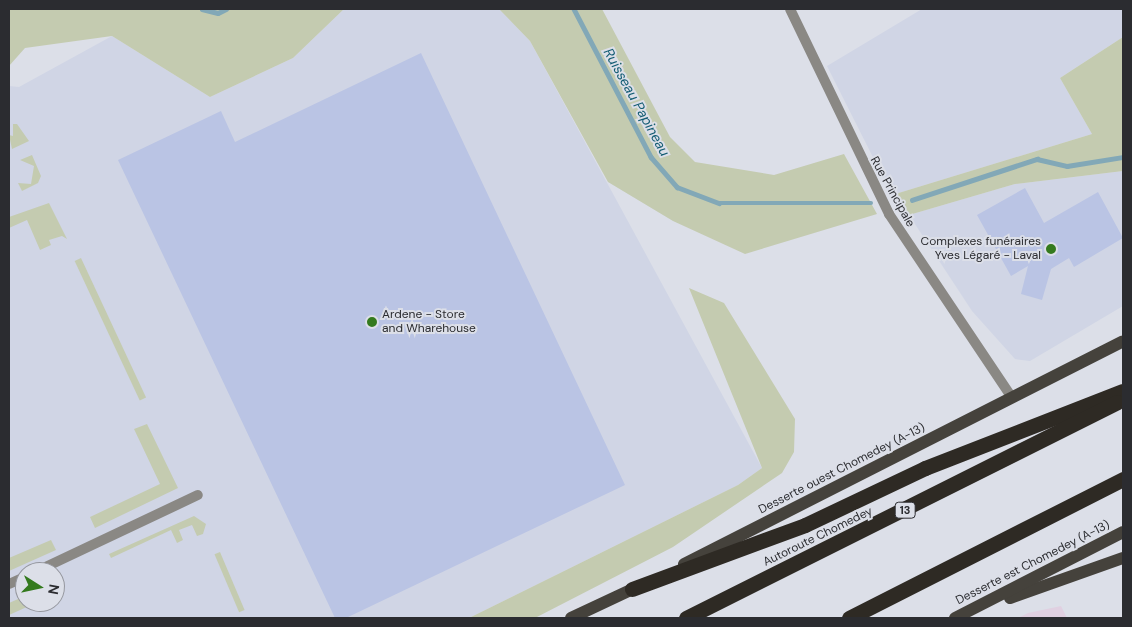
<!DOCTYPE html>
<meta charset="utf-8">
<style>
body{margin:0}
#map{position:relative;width:1132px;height:627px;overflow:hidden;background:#dcdfe8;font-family:"DM Sans",sans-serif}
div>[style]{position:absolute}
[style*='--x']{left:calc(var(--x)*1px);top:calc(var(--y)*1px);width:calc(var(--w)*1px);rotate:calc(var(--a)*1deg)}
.built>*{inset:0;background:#d0d5e5}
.industrial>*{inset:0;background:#e0d0e1}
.green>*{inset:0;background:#c4cbb0;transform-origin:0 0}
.stream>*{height:4.5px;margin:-2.25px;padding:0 2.25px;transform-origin:2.25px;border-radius:2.25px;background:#82a8b7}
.building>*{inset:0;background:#bac4e4}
.minor>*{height:10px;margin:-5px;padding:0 5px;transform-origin:5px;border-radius:5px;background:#8a8884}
.tertiary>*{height:10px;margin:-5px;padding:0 5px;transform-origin:5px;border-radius:5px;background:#8a8884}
.primary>*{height:12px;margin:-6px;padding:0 6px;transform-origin:6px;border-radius:6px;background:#45423c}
.motorway>*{height:15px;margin:-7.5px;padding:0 7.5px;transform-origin:7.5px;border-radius:7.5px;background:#2e2a24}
.dots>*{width:14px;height:14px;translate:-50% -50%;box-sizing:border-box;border:2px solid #dcdfe8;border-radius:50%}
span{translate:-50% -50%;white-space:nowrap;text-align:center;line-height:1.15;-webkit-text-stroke:4px #dcdfe8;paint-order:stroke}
.shield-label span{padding:1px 4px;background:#dcdfe8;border:1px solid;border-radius:4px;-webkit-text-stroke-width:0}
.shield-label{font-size:11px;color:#2b2c30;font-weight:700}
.street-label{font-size:12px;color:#2b2c30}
.poi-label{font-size:12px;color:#2b2c30}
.right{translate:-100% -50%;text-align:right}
.left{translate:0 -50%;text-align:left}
.water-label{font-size:14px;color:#135c73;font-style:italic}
.frame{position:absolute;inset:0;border:10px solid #2b2c30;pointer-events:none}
.north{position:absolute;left:15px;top:562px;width:50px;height:50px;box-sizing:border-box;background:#dcdfe8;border:1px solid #95979e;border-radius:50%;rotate:100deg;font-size:14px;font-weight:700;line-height:20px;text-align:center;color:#2b2c30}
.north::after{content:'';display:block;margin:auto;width:18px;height:22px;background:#347a1e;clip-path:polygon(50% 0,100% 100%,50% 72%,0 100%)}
</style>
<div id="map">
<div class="built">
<div style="clip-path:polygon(evenodd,344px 9px,499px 9px,530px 41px,762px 468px,738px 485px,469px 618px,9px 618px,9px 86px,19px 87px,112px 36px,210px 97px,293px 58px,344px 9px,25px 572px,55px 572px,55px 602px,25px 602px,25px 572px)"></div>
<div style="clip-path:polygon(922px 9px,1123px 9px,1123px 37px,1060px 78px,1092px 134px,892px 195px,827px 66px)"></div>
<div style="clip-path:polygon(1123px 171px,1123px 306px,1030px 361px,1015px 359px,972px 311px,909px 215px,1015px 184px)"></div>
</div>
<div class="industrial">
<div style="clip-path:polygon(1061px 606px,1067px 618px,1018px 618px,1028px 613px)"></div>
</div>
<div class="green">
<div style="clip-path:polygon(9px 9px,344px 9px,293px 58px,210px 97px,112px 36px,25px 48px,9px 66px)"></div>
<div style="clip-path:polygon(499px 9px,602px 9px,670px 137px,695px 162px,774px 175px,844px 154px,877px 214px,745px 254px,673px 221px,608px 182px,530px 41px)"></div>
<div style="clip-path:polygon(1123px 37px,1123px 171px,1015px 184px,909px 215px,892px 195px,1092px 134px,1060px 78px)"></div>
<div style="clip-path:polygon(13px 124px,17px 124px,29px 141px,12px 149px,9px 135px,13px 136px)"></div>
<div style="clip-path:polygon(32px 155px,41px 176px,38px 183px,22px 191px,18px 183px,31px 184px,34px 166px,20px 160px)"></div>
<div style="clip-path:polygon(49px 203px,67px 239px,62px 236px,49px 240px,51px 245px,40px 250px,27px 220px,9px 228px,9px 217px)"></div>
<div style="left:81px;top:258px;width:154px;height:7px;rotate:65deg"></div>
<div style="clip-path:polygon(689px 288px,724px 303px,795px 419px,794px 452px,782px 473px,673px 547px,535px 618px,469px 618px,738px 485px,762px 468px)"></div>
<div style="clip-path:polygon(147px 424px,178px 488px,95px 528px,90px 517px,160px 484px,134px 429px)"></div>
<div style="clip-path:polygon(194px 516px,206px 524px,203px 534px,197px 536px,192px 525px,179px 530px,183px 540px,177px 543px,171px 530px,111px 558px,109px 554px)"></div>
<div style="clip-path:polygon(51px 540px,56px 550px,9px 571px,9px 558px)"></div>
<div style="left:220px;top:552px;width:63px;height:6px;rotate:67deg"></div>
<div style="clip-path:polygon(25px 596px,25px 602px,38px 602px,9px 615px,9px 603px)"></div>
</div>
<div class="stream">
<div style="--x:202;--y:9;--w:16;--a:14"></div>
<div style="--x:218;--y:13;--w:9;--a:-27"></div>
<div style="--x:574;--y:9;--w:167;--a:62.5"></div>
<div style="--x:651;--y:157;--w:40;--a:49"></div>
<div style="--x:677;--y:187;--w:45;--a:20.9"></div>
<div style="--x:719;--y:203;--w:152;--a:0"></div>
<div style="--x:912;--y:200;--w:132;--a:-18.2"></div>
<div style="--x:1037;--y:159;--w:31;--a:13"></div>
<div style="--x:1067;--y:166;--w:57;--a:-9.1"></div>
</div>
<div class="building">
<div style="clip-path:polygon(421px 53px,625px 485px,346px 618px,335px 618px,118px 160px,221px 111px,235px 142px)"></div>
<div style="clip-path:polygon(1025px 188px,1044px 223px,1098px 192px,1123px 238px,1074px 267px,1069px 258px,1051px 269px,1042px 300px,1021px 294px,1028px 266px,1011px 276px,977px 215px)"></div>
</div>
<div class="minor">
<div style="--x:35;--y:572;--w:180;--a:-25.3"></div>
<div style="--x:9;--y:584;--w:17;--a:-24"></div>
</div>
<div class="tertiary">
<div style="--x:790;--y:9;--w:228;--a:64.2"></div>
<div style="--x:889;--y:214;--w:221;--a:56.2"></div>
</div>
<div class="primary">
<div style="--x:684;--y:564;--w:492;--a:-26.9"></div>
<div style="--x:1010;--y:598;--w:120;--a:-19.5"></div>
<div style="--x:571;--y:618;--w:75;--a:-25.2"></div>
<div style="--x:955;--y:618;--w:189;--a:-27.1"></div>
</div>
<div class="motorway">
<div style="--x:632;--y:589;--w:184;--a:-20.3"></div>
<div style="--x:805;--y:525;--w:133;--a:-25.4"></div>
<div style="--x:925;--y:468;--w:212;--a:-21.3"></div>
<div style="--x:686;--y:618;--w:482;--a:-26.6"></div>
<div style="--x:849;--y:618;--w:307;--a:-26.9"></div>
</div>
<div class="dots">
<div style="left:1051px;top:249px;background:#347a1e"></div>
<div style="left:372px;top:322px;background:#347a1e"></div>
</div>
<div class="shield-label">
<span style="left:905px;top:510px">13</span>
</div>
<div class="street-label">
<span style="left:892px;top:192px;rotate:61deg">Rue Principale</span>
<span style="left:842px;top:469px;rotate:-27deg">Desserte ouest Chomedey (A-13)</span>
<span style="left:818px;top:537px;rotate:-26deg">Autoroute Chomedey</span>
<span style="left:1033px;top:563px;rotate:-27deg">Desserte est Chomedey (A-13)</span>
</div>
<div class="poi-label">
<span class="right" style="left:1041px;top:249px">Complexes funéraires<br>Yves Légaré - Laval</span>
<span class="left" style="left:382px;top:322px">Ardene - Store<br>and Wharehouse</span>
</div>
<div class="water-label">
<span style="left:637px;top:102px;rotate:61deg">Ruisseau Papineau</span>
</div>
<div class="frame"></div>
<div class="north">N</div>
</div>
